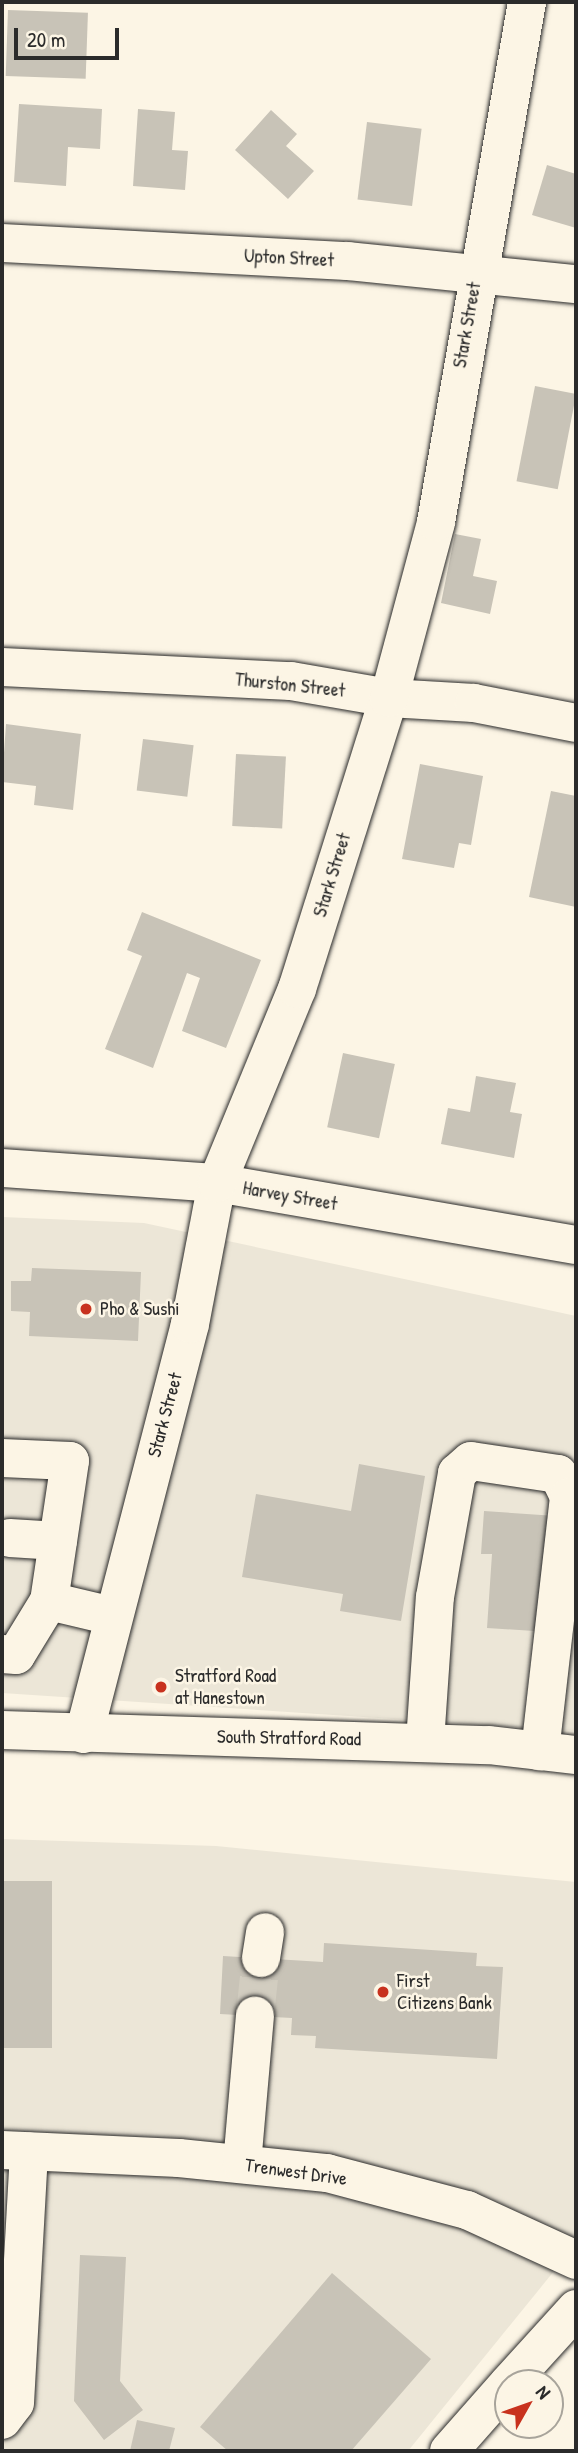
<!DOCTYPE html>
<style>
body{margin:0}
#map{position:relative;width:578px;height:2453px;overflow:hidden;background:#fcf5e5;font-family:"Patrick Hand",sans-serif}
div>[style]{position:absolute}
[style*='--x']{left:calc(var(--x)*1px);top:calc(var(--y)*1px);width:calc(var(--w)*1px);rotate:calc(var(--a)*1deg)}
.built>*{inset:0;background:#ece6d7}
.building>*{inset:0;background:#c8c3b7;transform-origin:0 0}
.minor-tunnel>*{height:38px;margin-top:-19px;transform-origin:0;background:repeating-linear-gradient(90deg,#d2cdc0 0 38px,transparent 0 57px)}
.roads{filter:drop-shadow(0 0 2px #2b2b2b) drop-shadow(0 0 2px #2b2b2b)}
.minor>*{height:38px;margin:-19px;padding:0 19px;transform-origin:19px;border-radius:19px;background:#fcf5e5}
.major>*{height:38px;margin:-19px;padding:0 19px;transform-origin:19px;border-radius:19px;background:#fcf5e5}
.dots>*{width:19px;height:19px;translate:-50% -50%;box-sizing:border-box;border:4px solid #fcf5e5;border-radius:50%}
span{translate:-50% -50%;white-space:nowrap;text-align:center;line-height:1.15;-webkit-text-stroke:5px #fcf5e5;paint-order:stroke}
.street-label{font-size:19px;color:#2b2b2b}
.poi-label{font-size:19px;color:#2b2b2b}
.left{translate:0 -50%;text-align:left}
.frame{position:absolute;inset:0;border:4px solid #2b2b2b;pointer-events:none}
.north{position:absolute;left:494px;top:2369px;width:70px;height:70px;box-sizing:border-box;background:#fcf5e5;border:2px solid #a8a49b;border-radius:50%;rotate:50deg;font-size:19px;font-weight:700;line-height:28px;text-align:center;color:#2b2b2b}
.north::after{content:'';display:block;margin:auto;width:24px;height:32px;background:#c8321e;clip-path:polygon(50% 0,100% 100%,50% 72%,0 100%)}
.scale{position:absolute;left:14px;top:28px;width:105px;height:32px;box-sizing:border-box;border:4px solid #2b2b2b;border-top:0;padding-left:9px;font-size:21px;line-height:24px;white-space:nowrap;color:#2b2b2b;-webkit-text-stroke:5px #fcf5e5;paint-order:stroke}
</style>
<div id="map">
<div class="built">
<div style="clip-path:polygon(2px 1217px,144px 1223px,576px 1316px,576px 1731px,2px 1693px)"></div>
<div style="clip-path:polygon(2px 1839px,216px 1846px,576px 1882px,576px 2244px,408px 2451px,2px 2451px)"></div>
</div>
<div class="building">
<div style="left:8px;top:10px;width:80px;height:66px;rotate:2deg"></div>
<div style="clip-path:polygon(19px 104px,102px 109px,100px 149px,68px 147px,66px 186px,14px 182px)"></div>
<div style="clip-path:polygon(138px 109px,175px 112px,172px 150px,188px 151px,185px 190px,133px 186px)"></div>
<div style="clip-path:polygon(271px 110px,297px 134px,286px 146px,314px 171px,288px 199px,235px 150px)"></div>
<div style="left:367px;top:122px;width:55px;height:78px;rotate:7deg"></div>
<div style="clip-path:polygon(547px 165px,576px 174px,576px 228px,532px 215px)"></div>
<div style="left:535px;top:386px;width:42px;height:97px;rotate:11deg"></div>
<div style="clip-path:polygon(455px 534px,481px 539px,473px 576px,497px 581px,490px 614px,441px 603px)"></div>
<div style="clip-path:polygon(6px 724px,81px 734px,73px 810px,34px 805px,36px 786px,2px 782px)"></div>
<div style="left:143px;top:739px;width:51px;height:52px;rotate:7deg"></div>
<div style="left:236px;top:754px;width:50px;height:72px;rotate:3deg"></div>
<div style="clip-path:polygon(420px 764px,483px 776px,471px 845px,459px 843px,454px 868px,402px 859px)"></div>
<div style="clip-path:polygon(551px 791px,576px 796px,576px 907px,529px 897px)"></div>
<div style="clip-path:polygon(142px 912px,261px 960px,226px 1048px,182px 1031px,200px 978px,187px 973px,153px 1068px,105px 1049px,142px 956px,127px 950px)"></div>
<div style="left:343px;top:1053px;width:53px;height:76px;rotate:12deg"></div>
<div style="clip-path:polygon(476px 1076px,516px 1083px,510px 1112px,522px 1114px,514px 1158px,441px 1144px,448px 1108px,470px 1112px)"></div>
<div style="clip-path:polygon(32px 1268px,141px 1272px,138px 1341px,29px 1336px,30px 1312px,11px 1311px,11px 1281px,31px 1281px)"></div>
<div style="clip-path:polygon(359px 1464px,425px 1476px,401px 1621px,340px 1611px,343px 1594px,242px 1577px,256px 1494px,351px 1511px)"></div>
<div style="clip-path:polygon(484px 1511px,556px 1516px,549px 1632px,487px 1628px,492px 1554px,481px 1554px)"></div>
<div style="left:2px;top:1881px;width:50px;height:167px"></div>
<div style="clip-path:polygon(324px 1943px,477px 1953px,476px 1966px,503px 1967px,497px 2059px,315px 2048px,316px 2036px,291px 2035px,292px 2018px,220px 2014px,223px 1956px,323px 1962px)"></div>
<div style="clip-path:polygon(80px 2255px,126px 2257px,120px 2381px,143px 2410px,104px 2440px,74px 2401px)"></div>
<div style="clip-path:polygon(332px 2273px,431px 2359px,351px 2451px,228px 2451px,200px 2427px)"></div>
<div style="clip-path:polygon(137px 2420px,175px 2428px,169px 2451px,130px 2451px)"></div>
</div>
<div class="minor-tunnel">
<div style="--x:255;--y:2016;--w:58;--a:-84.1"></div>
</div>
<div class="roads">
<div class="minor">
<div style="--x:2;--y:243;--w:346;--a:3"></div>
<div style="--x:348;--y:261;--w:229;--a:5.8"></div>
<div style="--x:2;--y:667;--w:289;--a:2.8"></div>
<div style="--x:291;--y:681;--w:99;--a:9.8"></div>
<div style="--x:389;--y:698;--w:85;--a:3.4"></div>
<div style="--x:474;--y:703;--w:104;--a:11.1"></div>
<div style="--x:2;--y:1168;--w:216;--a:4"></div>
<div style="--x:217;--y:1183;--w:364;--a:9.8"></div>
<div style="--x:2;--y:1458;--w:68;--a:2.5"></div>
<div style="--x:70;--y:1461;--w:142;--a:98.5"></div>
<div style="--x:49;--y:1601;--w:63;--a:121.4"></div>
<div style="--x:16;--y:1655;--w:14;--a:-176"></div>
<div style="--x:10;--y:1538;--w:48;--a:3.6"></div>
<div style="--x:49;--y:1601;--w:65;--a:13.4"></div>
<div style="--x:84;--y:1734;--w:423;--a:-75.5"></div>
<div style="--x:190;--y:1324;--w:144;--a:-79.2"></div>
<div style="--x:217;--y:1183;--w:210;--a:-67.6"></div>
<div style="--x:297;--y:989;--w:305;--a:-72.5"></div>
<div style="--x:389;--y:698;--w:182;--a:-75"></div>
<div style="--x:436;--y:522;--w:528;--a:-80.07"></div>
<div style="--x:425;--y:1742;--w:145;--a:-86.1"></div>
<div style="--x:435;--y:1597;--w:126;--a:-79.9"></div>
<div style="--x:457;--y:1473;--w:18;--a:-41"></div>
<div style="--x:471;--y:1461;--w:88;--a:8.5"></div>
<div style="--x:558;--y:1474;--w:25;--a:64"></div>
<div style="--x:569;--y:1497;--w:256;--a:96.5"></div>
<div style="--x:261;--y:1958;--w:26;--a:-81"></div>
<div style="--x:2;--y:2150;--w:177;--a:2.6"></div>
<div style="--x:179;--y:2158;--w:149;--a:5.8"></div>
<div style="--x:327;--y:2173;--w:145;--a:14.8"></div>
<div style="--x:467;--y:2210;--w:120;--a:24.6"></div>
<div style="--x:242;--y:2164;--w:149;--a:-85"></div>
<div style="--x:509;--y:2383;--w:100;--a:-47.8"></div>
<div style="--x:2;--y:2420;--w:21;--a:-53"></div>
<div style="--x:15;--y:2403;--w:252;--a:-86.8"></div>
<div style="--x:449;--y:2451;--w:89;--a:-48.6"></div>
</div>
<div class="major">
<div style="--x:2;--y:1730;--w:487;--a:1.8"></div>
<div style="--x:489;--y:1745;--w:88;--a:6.6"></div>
</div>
</div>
<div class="dots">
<div style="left:86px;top:1309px;background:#c8321e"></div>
<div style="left:161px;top:1687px;background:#c8321e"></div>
<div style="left:383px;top:1992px;background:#c8321e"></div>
</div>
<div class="street-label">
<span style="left:289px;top:258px;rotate:3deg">Upton Street</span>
<span style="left:467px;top:325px;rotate:-80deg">Stark Street</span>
<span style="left:290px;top:685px;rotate:6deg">Thurston Street</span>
<span style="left:332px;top:875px;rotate:-73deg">Stark Street</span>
<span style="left:290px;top:1196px;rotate:10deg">Harvey Street</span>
<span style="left:165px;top:1415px;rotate:-75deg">Stark Street</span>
<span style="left:289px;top:1738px;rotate:1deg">South Stratford Road</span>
<span style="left:296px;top:2172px;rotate:8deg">Trenwest Drive</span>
</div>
<div class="poi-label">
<span class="left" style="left:100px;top:1309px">Pho &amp; Sushi</span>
<span class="left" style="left:175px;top:1687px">Stratford Road<br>at Hanestown</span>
<span class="left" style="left:397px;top:1992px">First<br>Citizens Bank</span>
</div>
<div class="frame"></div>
<div class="north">N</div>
<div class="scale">20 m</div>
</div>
